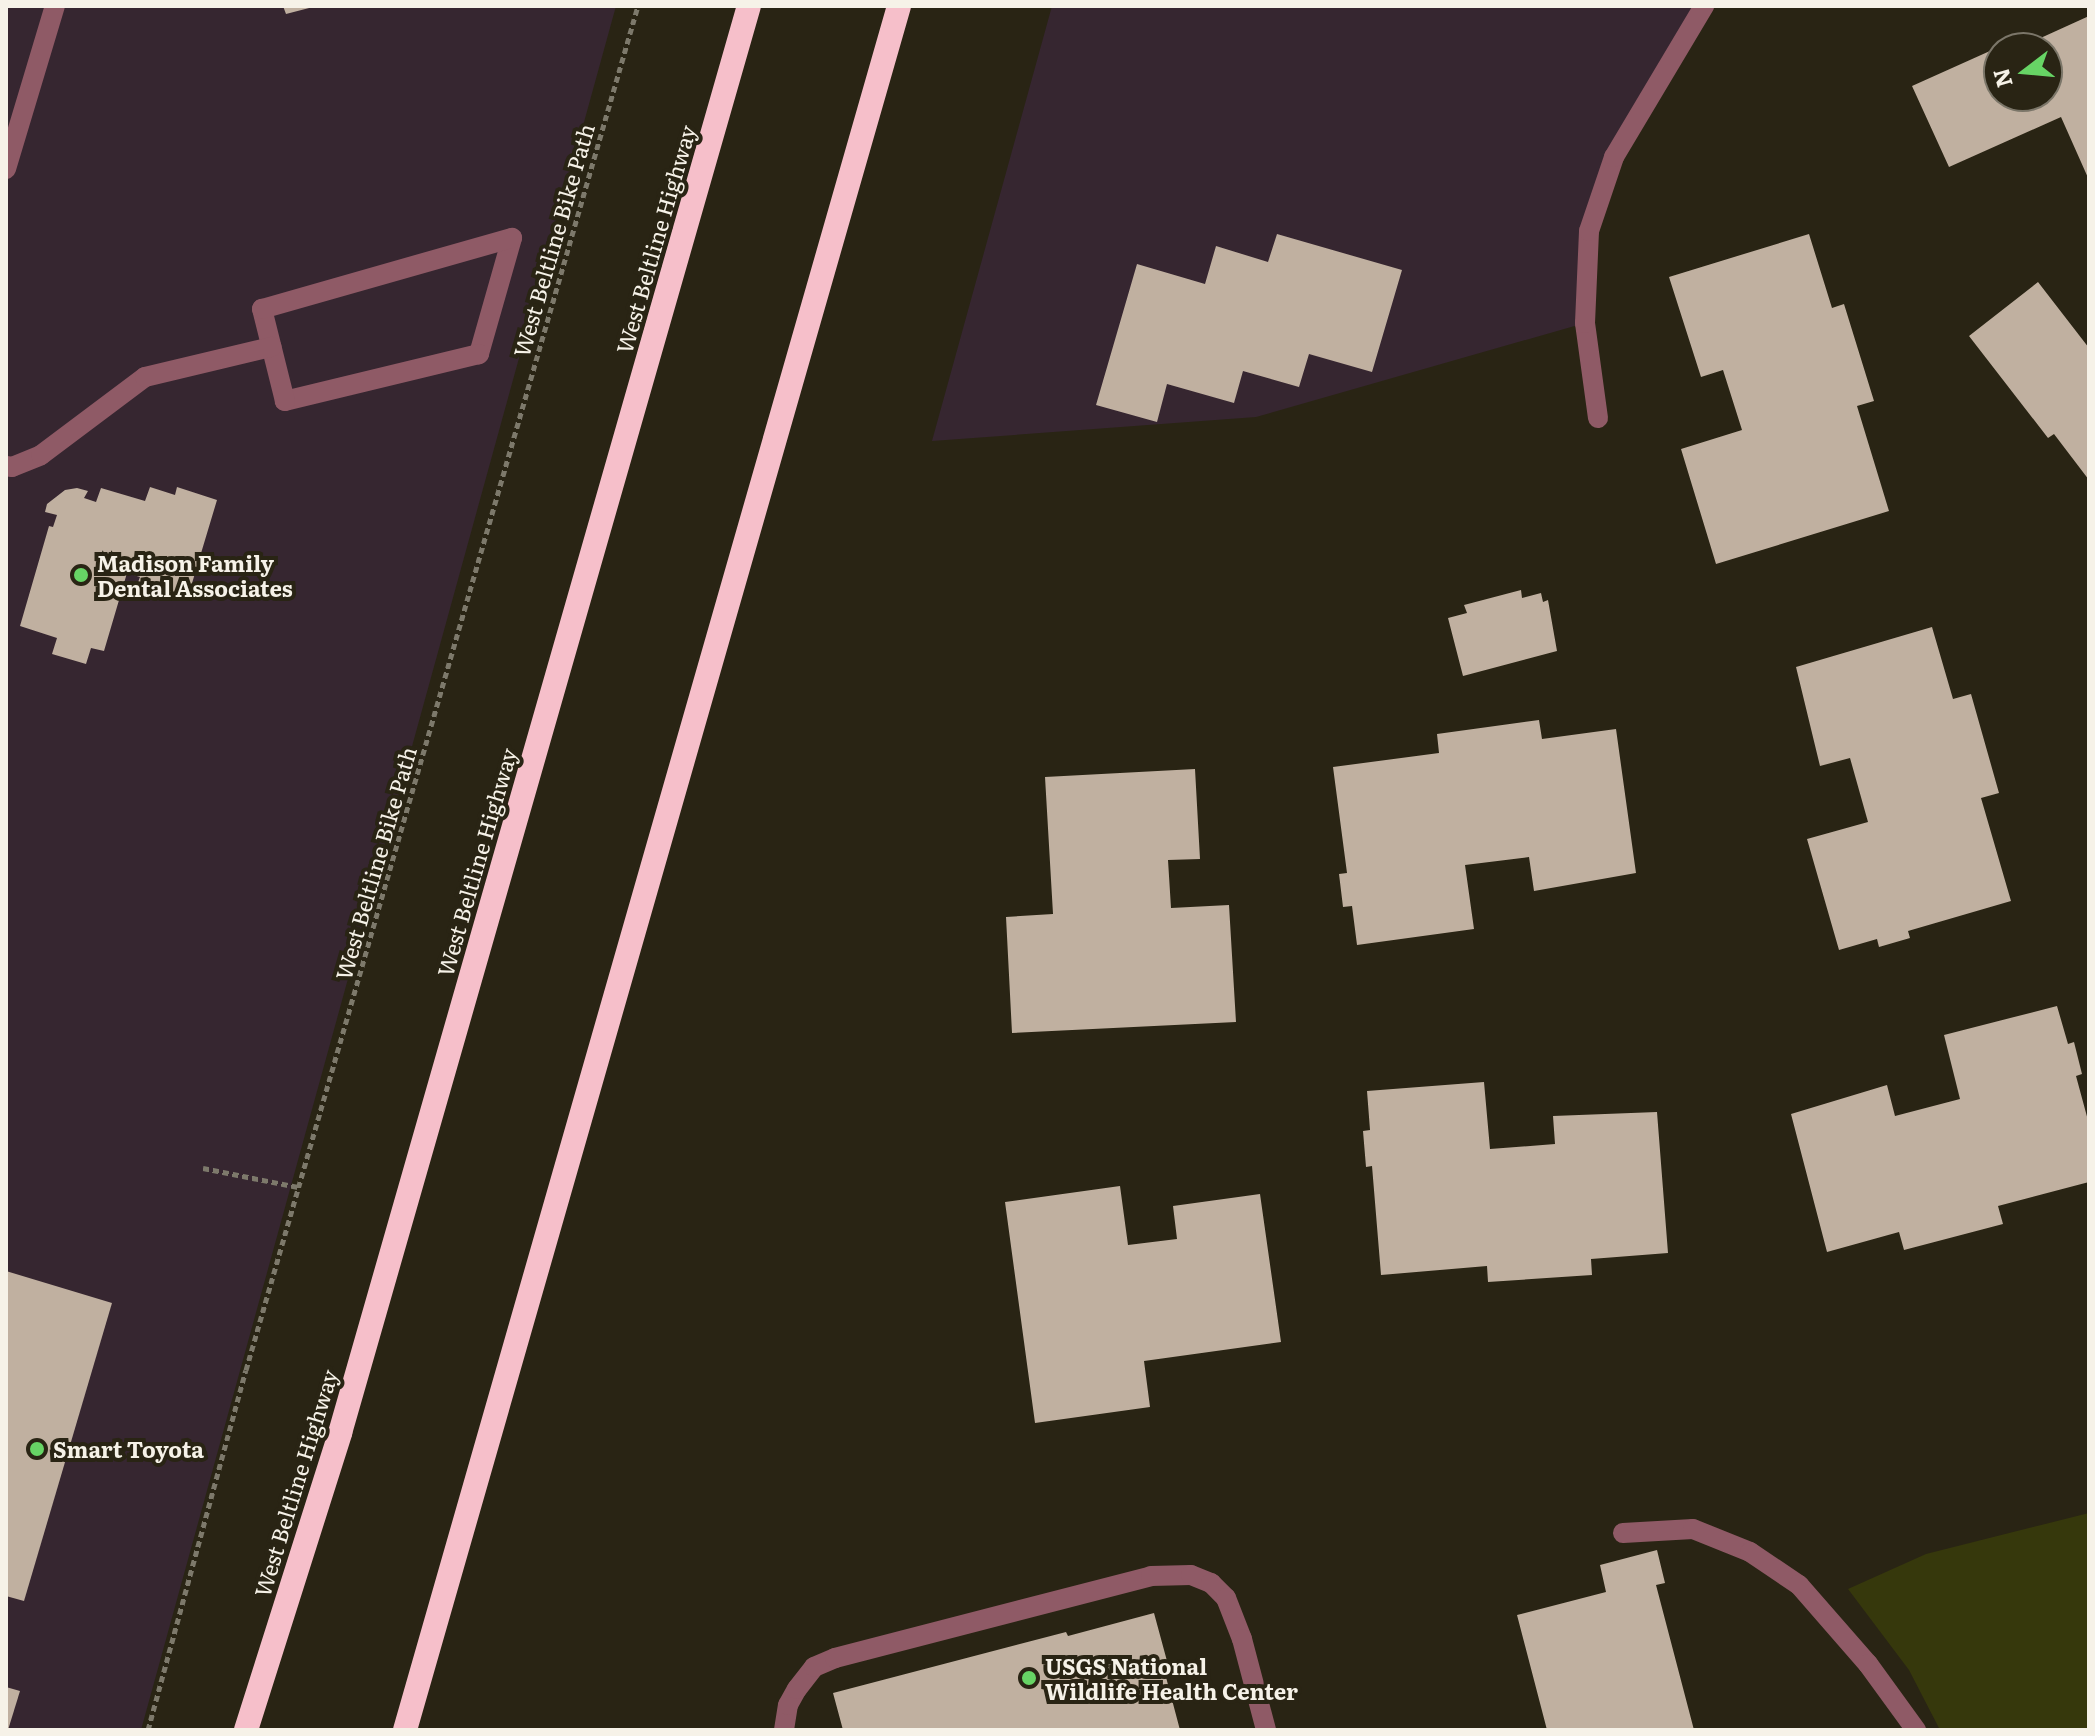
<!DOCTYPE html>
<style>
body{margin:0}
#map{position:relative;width:2095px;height:1736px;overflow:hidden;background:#292414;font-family:Literata,serif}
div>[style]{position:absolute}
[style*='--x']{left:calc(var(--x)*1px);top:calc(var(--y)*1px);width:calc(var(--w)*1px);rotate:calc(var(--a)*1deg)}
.commercial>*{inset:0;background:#362630}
.green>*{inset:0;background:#36380c}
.building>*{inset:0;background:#c0b0a0}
.path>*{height:5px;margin-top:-2.5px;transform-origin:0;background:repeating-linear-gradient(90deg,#7d796b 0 6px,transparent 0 10px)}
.minor>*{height:20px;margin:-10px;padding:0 10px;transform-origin:10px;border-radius:10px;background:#8f5a66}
.highway>*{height:24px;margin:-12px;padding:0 12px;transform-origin:12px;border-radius:12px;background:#f6bfca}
.dots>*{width:22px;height:22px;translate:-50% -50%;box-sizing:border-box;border:4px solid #292414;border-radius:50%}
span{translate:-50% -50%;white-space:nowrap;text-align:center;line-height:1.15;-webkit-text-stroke:8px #292414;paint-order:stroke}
.street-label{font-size:22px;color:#f6f2e8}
.poi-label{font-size:22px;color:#f6f2e8;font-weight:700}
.left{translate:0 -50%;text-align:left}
.frame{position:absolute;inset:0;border:8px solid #f6f2e8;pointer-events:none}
.north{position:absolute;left:1983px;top:32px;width:80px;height:80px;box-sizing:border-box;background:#292414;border:2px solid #7b7669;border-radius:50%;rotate:254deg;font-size:22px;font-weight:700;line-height:32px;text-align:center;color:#f6f2e8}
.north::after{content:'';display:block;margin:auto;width:28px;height:36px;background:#67d465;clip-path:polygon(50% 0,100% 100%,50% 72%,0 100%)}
</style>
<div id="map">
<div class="commercial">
<div style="clip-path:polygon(6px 6px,616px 6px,141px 1730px,6px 1730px)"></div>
<div style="clip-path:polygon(1052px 6px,1704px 6px,1601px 192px,1585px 323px,1256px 417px,932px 441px)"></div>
</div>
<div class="green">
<div style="clip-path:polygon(2089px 1513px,2089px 1730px,1940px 1730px,1909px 1670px,1848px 1589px,1926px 1554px)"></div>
</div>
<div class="building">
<div style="clip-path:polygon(283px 6px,313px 6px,313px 7px,286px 14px)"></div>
<div style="clip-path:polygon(evenodd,2089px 16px,2089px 180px,2061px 117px,1949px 167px,1912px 86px,2030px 33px,2034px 41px,2089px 16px,1999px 48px,2047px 48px,2047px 96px,1999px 96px,1999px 48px)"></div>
<div style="clip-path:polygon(1277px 234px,1402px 270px,1372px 372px,1309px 354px,1299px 387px,1243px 371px,1234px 403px,1167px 384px,1157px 422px,1096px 405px,1137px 264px,1205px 284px,1216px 246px,1268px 262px)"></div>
<div style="clip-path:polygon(1809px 234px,1832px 308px,1844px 304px,1874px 401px,1857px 406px,1889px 511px,1716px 564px,1681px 449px,1742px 430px,1723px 370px,1701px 377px,1669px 277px)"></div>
<div style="clip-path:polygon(2038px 282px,2089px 348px,2089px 480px,2054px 434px,2048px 438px,1969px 336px)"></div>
<div style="clip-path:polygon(150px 487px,175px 495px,177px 487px,217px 500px,187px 600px,137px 585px,140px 577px,127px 573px,104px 651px,91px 648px,86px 664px,52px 654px,57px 638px,20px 626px,49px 526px,53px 527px,57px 515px,45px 512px,47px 504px,65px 490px,77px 488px,88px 491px,84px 498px,96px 502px,101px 488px,145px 501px)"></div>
<div style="clip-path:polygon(1521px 590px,1522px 598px,1541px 593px,1543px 602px,1548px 600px,1557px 651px,1463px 676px,1448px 618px,1467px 613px,1464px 605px)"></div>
<div style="clip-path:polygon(1932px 627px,1953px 699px,1971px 694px,1999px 793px,1981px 798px,2011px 901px,1908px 931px,1910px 938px,1879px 947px,1877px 939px,1839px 950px,1807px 839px,1868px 822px,1850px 758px,1820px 766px,1796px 667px)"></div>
<div style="clip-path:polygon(1539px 720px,1542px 739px,1616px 729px,1636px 873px,1534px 891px,1529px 857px,1465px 865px,1474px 929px,1357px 945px,1352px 906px,1343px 907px,1339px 874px,1347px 873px,1333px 767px,1439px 753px,1437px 734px)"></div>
<div style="clip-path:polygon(1195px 769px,1200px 859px,1168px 860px,1171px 908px,1229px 905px,1236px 1022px,1012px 1033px,1006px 917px,1053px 914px,1045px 777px)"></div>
<div style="clip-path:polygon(2057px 1006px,2068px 1044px,2074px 1042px,2082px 1074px,2076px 1076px,2089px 1124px,2089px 1182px,1998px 1206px,2003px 1224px,1904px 1250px,1899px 1232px,1827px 1252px,1791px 1114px,1887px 1085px,1895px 1116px,1960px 1099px,1944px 1035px)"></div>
<div style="clip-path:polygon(1484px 1082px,1490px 1149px,1555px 1144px,1553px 1116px,1657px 1112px,1668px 1253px,1591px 1259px,1592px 1275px,1488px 1282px,1487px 1266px,1381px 1275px,1372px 1166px,1366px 1167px,1363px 1131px,1370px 1130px,1367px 1091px)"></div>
<div style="clip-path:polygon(1120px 1186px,1128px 1245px,1177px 1239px,1173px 1206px,1260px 1194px,1281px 1342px,1144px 1361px,1150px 1407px,1035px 1423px,1005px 1202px)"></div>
<div style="clip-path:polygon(6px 1271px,112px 1303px,24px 1601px,6px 1596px)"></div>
<div style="clip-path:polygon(1657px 1550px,1665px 1583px,1656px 1585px,1694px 1730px,1547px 1730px,1517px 1615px,1606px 1592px,1600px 1565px)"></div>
<div style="clip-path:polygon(1154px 1613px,1167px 1661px,1162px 1662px,1180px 1730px,843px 1730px,833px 1693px,1066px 1632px,1068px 1636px)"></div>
<div style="clip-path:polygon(6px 1687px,20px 1691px,8px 1730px,6px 1730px)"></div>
</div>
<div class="path">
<div style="--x:203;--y:1168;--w:97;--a:11.3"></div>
<div style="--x:148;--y:1730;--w:373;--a:-74.8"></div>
<div style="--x:246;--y:1370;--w:1419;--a:-73.97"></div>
</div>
<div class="minor">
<div style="--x:6;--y:169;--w:170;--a:-73.3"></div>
<div style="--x:512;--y:238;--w:121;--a:105.9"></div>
<div style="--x:479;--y:354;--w:200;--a:166.4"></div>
<div style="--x:285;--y:401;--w:95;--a:-104"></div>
<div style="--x:262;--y:309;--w:260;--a:-15.9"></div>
<div style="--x:1598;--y:418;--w:96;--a:-97.8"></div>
<div style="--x:1585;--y:323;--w:92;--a:-87.5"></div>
<div style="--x:1589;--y:231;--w:78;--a:-71.3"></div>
<div style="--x:1614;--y:157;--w:176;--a:-59.2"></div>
<div style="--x:6;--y:466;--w:6;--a:9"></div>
<div style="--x:12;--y:467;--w:31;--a:-22"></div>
<div style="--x:41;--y:455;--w:130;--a:-36.9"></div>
<div style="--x:145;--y:377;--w:130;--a:-13.4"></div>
<div style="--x:1623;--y:1533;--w:70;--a:-3.3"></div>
<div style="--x:1693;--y:1529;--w:61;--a:22"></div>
<div style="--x:1750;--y:1552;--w:59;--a:34"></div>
<div style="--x:1799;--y:1585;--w:105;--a:48.9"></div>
<div style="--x:1868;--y:1664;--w:82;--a:54"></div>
<div style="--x:784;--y:1730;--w:25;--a:-81"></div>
<div style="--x:788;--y:1705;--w:18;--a:-61"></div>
<div style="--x:797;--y:1689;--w:28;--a:-52"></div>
<div style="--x:814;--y:1667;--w:23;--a:-23"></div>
<div style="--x:835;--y:1658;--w:326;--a:-14.5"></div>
<div style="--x:1151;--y:1576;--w:40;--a:-1.4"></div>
<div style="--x:1191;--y:1575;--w:22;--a:22"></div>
<div style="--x:1211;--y:1583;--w:21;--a:45"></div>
<div style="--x:1226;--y:1598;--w:44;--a:68.7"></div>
<div style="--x:1242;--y:1639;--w:94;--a:75.2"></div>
</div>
<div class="highway">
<div style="--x:246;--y:1730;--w:312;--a:-72.4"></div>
<div style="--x:340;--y:1433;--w:1484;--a:-74.01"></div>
<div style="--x:405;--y:1730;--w:1793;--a:-74.01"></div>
</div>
<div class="dots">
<div style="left:81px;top:575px;background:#67d465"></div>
<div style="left:37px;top:1449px;background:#67d465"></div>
<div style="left:1029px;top:1678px;background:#67d465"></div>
</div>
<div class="street-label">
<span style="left:655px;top:239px;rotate:-74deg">West Beltline Highway</span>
<span style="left:553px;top:240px;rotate:-74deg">West Beltline Bike Path</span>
<span style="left:476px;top:862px;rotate:-74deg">West Beltline Highway</span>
<span style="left:375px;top:863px;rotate:-74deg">West Beltline Bike Path</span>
<span style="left:295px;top:1483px;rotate:-73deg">West Beltline Highway</span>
</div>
<div class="poi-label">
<span class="left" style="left:97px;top:575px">Madison Family<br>Dental Associates</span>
<span class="left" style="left:53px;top:1449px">Smart Toyota</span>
<span class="left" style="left:1045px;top:1678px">USGS National<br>Wildlife Health Center</span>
</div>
<div class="frame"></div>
<div class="north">N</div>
</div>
